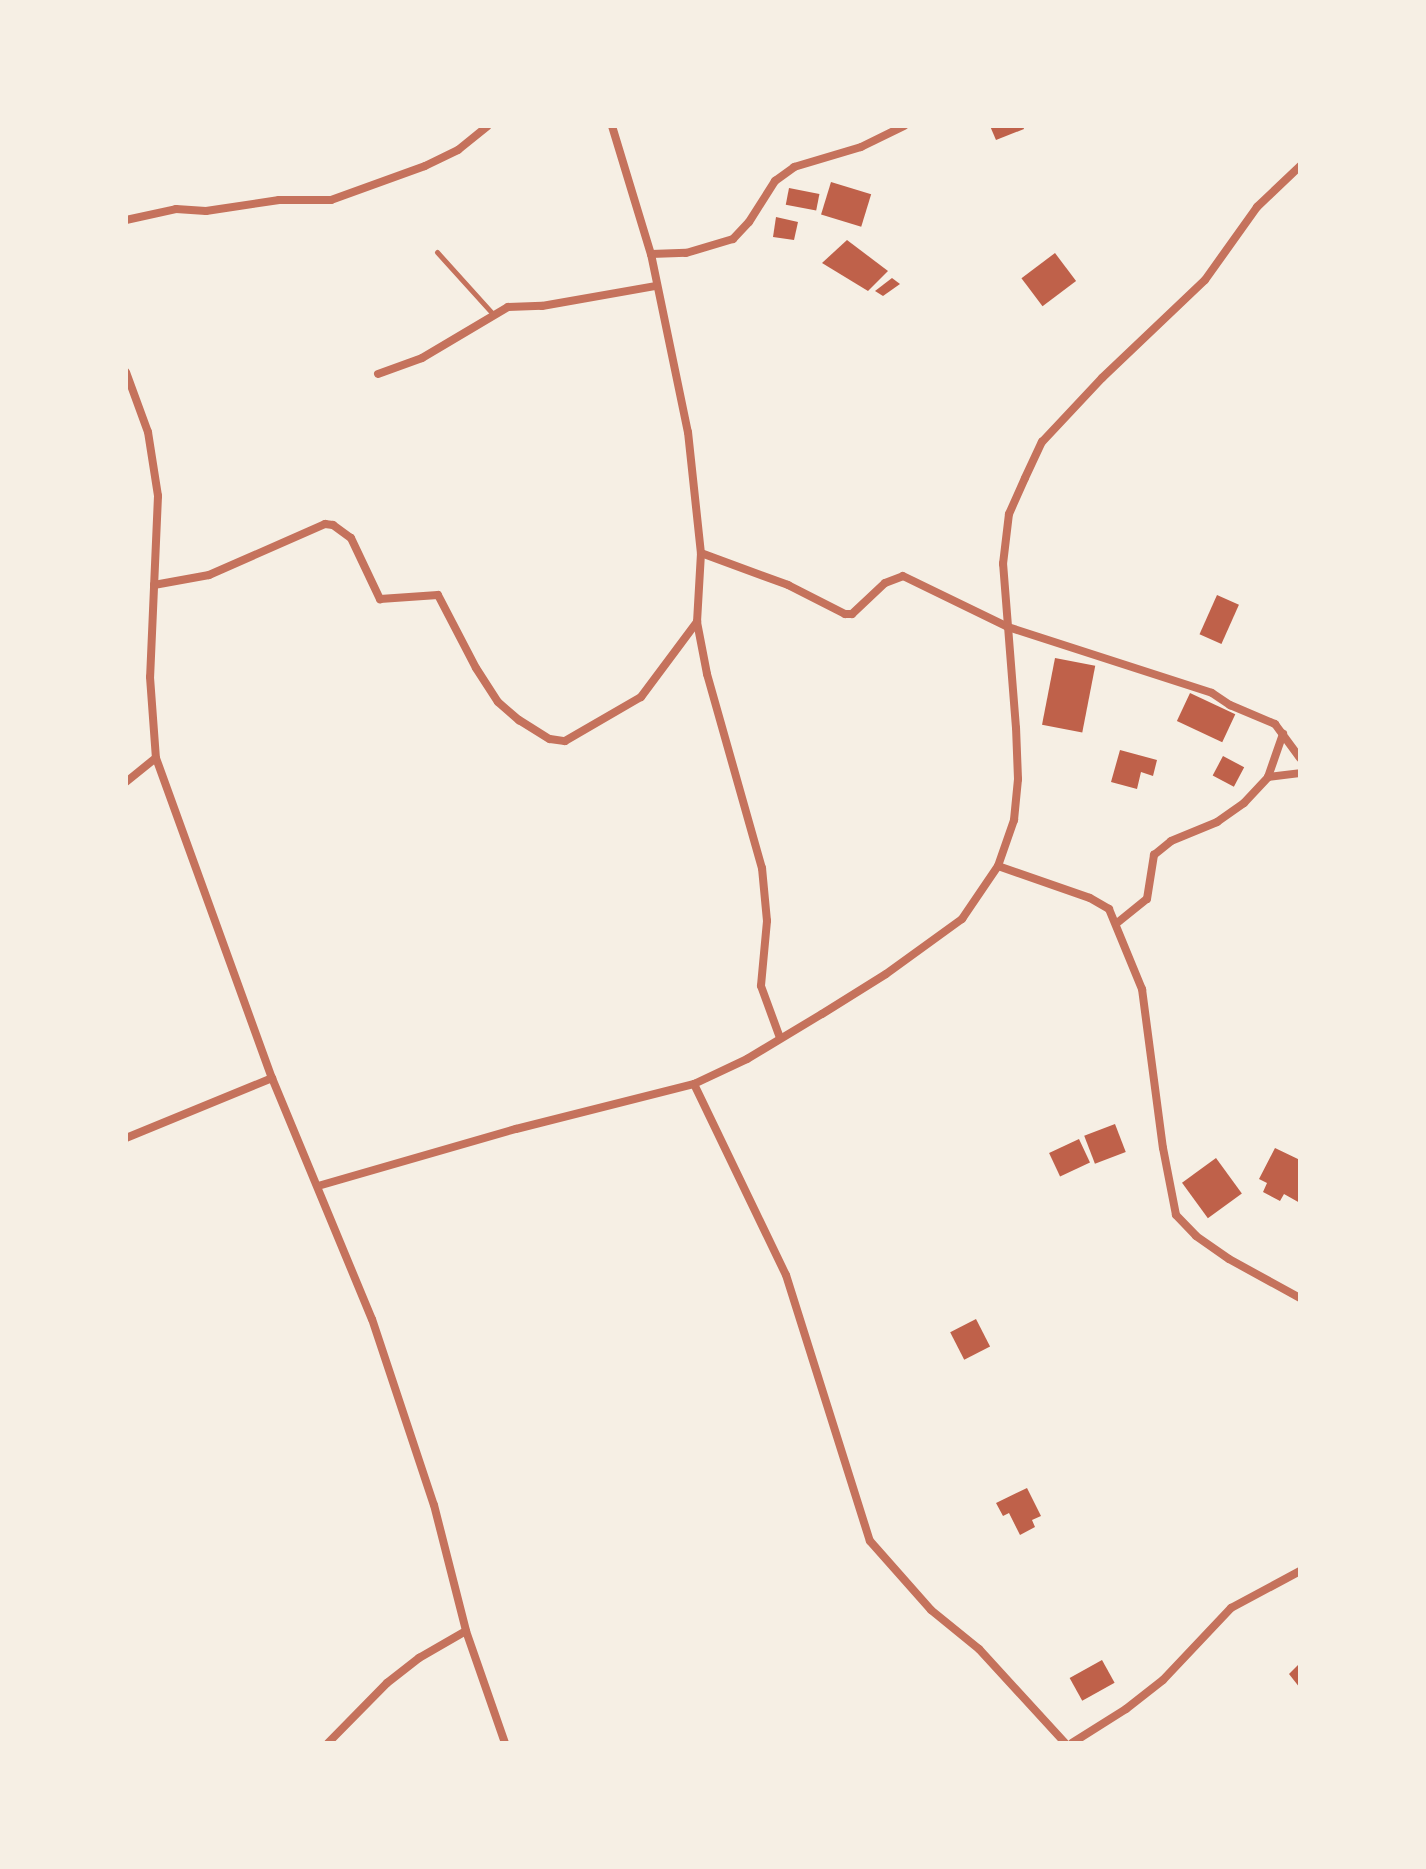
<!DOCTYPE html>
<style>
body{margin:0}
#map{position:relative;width:1426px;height:1869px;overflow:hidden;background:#f6efe4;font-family:"PT Sans Narrow",sans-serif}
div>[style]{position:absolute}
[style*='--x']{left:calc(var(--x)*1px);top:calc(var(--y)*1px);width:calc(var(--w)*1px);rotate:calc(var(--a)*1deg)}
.building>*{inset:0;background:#bf614a;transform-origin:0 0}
.service>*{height:5px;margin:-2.5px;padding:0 2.5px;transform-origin:2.5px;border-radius:2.5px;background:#c5725c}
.minor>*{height:8px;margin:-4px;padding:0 4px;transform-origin:4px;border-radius:4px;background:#c5725c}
span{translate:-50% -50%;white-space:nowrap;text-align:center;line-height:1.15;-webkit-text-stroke:7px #f6efe4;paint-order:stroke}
.frame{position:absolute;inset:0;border:128px solid #f6efe4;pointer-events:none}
</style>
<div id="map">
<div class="building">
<div style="clip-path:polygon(990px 126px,1023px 126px,1024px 129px,996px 140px)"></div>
<div style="left:831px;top:182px;width:42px;height:34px;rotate:17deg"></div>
<div style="left:789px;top:188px;width:31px;height:17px;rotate:11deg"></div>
<div style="clip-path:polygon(776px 217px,798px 222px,794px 240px,773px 237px)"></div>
<div style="clip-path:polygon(847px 240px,888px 271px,868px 291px,822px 263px)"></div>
<div style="left:1055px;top:253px;width:35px;height:42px;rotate:53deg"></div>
<div style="clip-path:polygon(892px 278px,900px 284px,883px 296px,875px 291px)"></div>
<div style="left:1217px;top:595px;width:24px;height:43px;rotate:24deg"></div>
<div style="left:1055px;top:658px;width:41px;height:68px;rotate:11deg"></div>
<div style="left:1190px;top:693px;width:50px;height:31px;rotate:25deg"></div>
<div style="clip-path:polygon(1120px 750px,1157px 760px,1153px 776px,1141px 772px,1137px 789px,1111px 782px)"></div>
<div style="left:1223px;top:756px;width:24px;height:22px;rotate:28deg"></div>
<div style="left:1115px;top:1124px;width:30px;height:33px;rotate:69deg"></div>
<div style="left:1079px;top:1139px;width:26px;height:33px;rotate:65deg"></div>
<div style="clip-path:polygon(1275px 1148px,1300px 1160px,1300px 1203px,1284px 1194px,1280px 1201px,1263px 1192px,1267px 1183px,1259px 1179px)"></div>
<div style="left:1216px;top:1158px;width:44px;height:42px;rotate:54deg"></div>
<div style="left:976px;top:1319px;width:31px;height:29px;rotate:63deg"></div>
<div style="clip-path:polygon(1027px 1488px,1041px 1516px,1032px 1520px,1035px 1527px,1020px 1535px,1009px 1513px,1003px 1516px,996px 1503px)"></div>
<div style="left:1102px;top:1660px;width:26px;height:37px;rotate:61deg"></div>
<div style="clip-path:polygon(1300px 1663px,1300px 1688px,1289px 1674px)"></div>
</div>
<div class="service">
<div style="--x:437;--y:252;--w:84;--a:47.9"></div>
</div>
<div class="minor">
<div style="--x:612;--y:126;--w:134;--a:73.1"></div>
<div style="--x:651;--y:254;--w:182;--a:78.3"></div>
<div style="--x:688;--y:432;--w:122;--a:83.9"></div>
<div style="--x:701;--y:553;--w:69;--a:93.3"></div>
<div style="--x:697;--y:622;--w:53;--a:79.1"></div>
<div style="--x:707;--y:674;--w:202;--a:74.2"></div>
<div style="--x:762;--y:868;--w:53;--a:84.6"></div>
<div style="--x:767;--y:921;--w:65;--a:95.3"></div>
<div style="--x:761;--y:986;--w:55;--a:69.9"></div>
<div style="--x:126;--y:220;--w:51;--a:-12.4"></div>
<div style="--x:176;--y:209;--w:30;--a:4"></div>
<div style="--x:206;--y:211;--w:74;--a:-8.6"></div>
<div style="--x:279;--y:200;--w:52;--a:0"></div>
<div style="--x:331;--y:200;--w:100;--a:-19.9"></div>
<div style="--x:425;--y:166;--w:37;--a:-26"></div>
<div style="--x:458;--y:150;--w:38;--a:-39"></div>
<div style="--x:651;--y:254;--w:35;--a:-2"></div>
<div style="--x:686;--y:253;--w:49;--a:-16.6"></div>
<div style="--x:733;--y:239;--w:23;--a:-47"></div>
<div style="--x:749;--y:222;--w:49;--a:-57.6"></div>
<div style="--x:775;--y:181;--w:24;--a:-36"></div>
<div style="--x:794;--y:167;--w:70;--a:-16.6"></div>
<div style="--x:861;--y:147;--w:48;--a:-26"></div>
<div style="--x:126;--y:372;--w:64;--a:69.9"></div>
<div style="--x:148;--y:432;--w:65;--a:81.1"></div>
<div style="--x:158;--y:496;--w:181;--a:92.5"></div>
<div style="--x:150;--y:677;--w:81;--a:85.8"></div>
<div style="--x:156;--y:758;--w:340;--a:70.1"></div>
<div style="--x:272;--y:1078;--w:261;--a:67.5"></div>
<div style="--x:372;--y:1319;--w:196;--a:71.6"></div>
<div style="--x:434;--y:1505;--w:130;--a:75.7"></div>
<div style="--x:466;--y:1631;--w:119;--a:70.8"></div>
<div style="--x:378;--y:374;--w:47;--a:-20"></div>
<div style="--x:422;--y:358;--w:100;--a:-30.7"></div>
<div style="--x:508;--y:307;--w:34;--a:-2"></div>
<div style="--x:542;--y:306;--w:116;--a:-10"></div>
<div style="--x:701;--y:553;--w:93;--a:20.2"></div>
<div style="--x:788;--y:585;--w:64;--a:27"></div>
<div style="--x:845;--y:614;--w:7;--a:0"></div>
<div style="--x:852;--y:614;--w:45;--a:-43.2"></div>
<div style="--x:885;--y:583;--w:19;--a:-21"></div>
<div style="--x:903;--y:576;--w:117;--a:25.9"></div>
<div style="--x:1008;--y:627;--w:214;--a:17.9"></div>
<div style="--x:1212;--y:693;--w:22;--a:34"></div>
<div style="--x:1230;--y:705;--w:49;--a:22.9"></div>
<div style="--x:1275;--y:724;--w:42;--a:53.7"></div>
<div style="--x:154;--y:585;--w:56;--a:-10.3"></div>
<div style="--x:209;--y:575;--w:127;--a:-23.7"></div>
<div style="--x:325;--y:524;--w:8;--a:7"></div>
<div style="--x:333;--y:525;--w:22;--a:36"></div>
<div style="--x:351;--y:538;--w:68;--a:64.6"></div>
<div style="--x:380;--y:599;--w:58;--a:-3.9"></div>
<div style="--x:438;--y:595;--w:82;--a:62.5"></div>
<div style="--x:476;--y:668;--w:40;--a:57.1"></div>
<div style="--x:498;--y:702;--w:28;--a:41"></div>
<div style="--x:519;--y:720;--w:36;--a:32"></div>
<div style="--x:550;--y:739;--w:15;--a:8"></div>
<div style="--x:565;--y:741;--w:88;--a:-30.1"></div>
<div style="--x:641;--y:697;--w:94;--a:-53.3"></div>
<div style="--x:1268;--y:777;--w:46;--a:-70.8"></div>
<div style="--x:126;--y:782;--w:38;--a:-39"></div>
<div style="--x:998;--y:866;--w:97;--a:19.2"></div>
<div style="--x:1090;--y:898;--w:22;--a:30"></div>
<div style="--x:1109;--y:909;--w:87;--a:67.6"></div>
<div style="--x:1142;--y:989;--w:160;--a:82.5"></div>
<div style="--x:1163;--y:1148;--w:68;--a:79"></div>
<div style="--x:1176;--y:1215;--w:29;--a:46"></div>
<div style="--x:1196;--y:1236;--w:40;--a:34.9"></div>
<div style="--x:1229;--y:1259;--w:81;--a:28.8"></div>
<div style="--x:1117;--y:923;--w:38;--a:-39"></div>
<div style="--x:1147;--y:899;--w:45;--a:-81"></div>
<div style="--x:1154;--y:855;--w:22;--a:-39"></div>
<div style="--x:1171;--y:841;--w:50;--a:-22.4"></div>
<div style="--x:1217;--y:822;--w:33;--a:-35"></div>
<div style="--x:1244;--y:803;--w:35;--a:-47"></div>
<div style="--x:1268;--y:777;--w:32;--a:-7"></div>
<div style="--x:694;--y:1084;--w:212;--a:64.3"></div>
<div style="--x:786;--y:1275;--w:279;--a:72.5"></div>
<div style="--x:870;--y:1541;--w:92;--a:48.5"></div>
<div style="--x:931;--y:1610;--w:62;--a:39.1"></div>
<div style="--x:979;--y:1649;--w:127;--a:47.5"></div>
<div style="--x:126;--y:1138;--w:158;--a:-22.3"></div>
<div style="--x:318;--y:1186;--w:206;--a:-16.1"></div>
<div style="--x:516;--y:1129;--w:184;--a:-14.2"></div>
<div style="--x:694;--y:1084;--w:59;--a:-25.3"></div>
<div style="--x:747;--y:1059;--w:87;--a:-31"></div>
<div style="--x:822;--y:1014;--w:75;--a:-32"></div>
<div style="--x:886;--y:974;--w:94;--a:-35.9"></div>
<div style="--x:962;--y:919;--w:64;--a:-55.8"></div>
<div style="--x:998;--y:866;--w:49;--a:-70.8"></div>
<div style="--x:1014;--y:820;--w:41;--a:-84.4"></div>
<div style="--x:1018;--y:779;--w:51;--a:-92.2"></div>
<div style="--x:1016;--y:728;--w:165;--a:-94.5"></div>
<div style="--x:1003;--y:564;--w:50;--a:-83.2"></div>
<div style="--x:1009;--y:514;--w:39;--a:-66"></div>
<div style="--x:1025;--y:478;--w:40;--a:-65"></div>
<div style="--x:1042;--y:442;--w:88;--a:-46.8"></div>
<div style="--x:1102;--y:378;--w:142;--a:-43.6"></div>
<div style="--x:1205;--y:280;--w:90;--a:-54.5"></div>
<div style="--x:1257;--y:207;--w:59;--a:-43.6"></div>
<div style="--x:328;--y:1743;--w:84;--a:-45.5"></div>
<div style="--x:387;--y:1683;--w:41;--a:-38"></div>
<div style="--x:419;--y:1658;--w:54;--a:-29.9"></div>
<div style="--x:1072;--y:1743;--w:64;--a:-32.2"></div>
<div style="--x:1126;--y:1709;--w:47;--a:-38.1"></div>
<div style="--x:1163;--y:1680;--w:99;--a:-46.6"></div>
<div style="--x:1231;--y:1608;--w:78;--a:-28.2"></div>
</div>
<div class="frame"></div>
</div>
